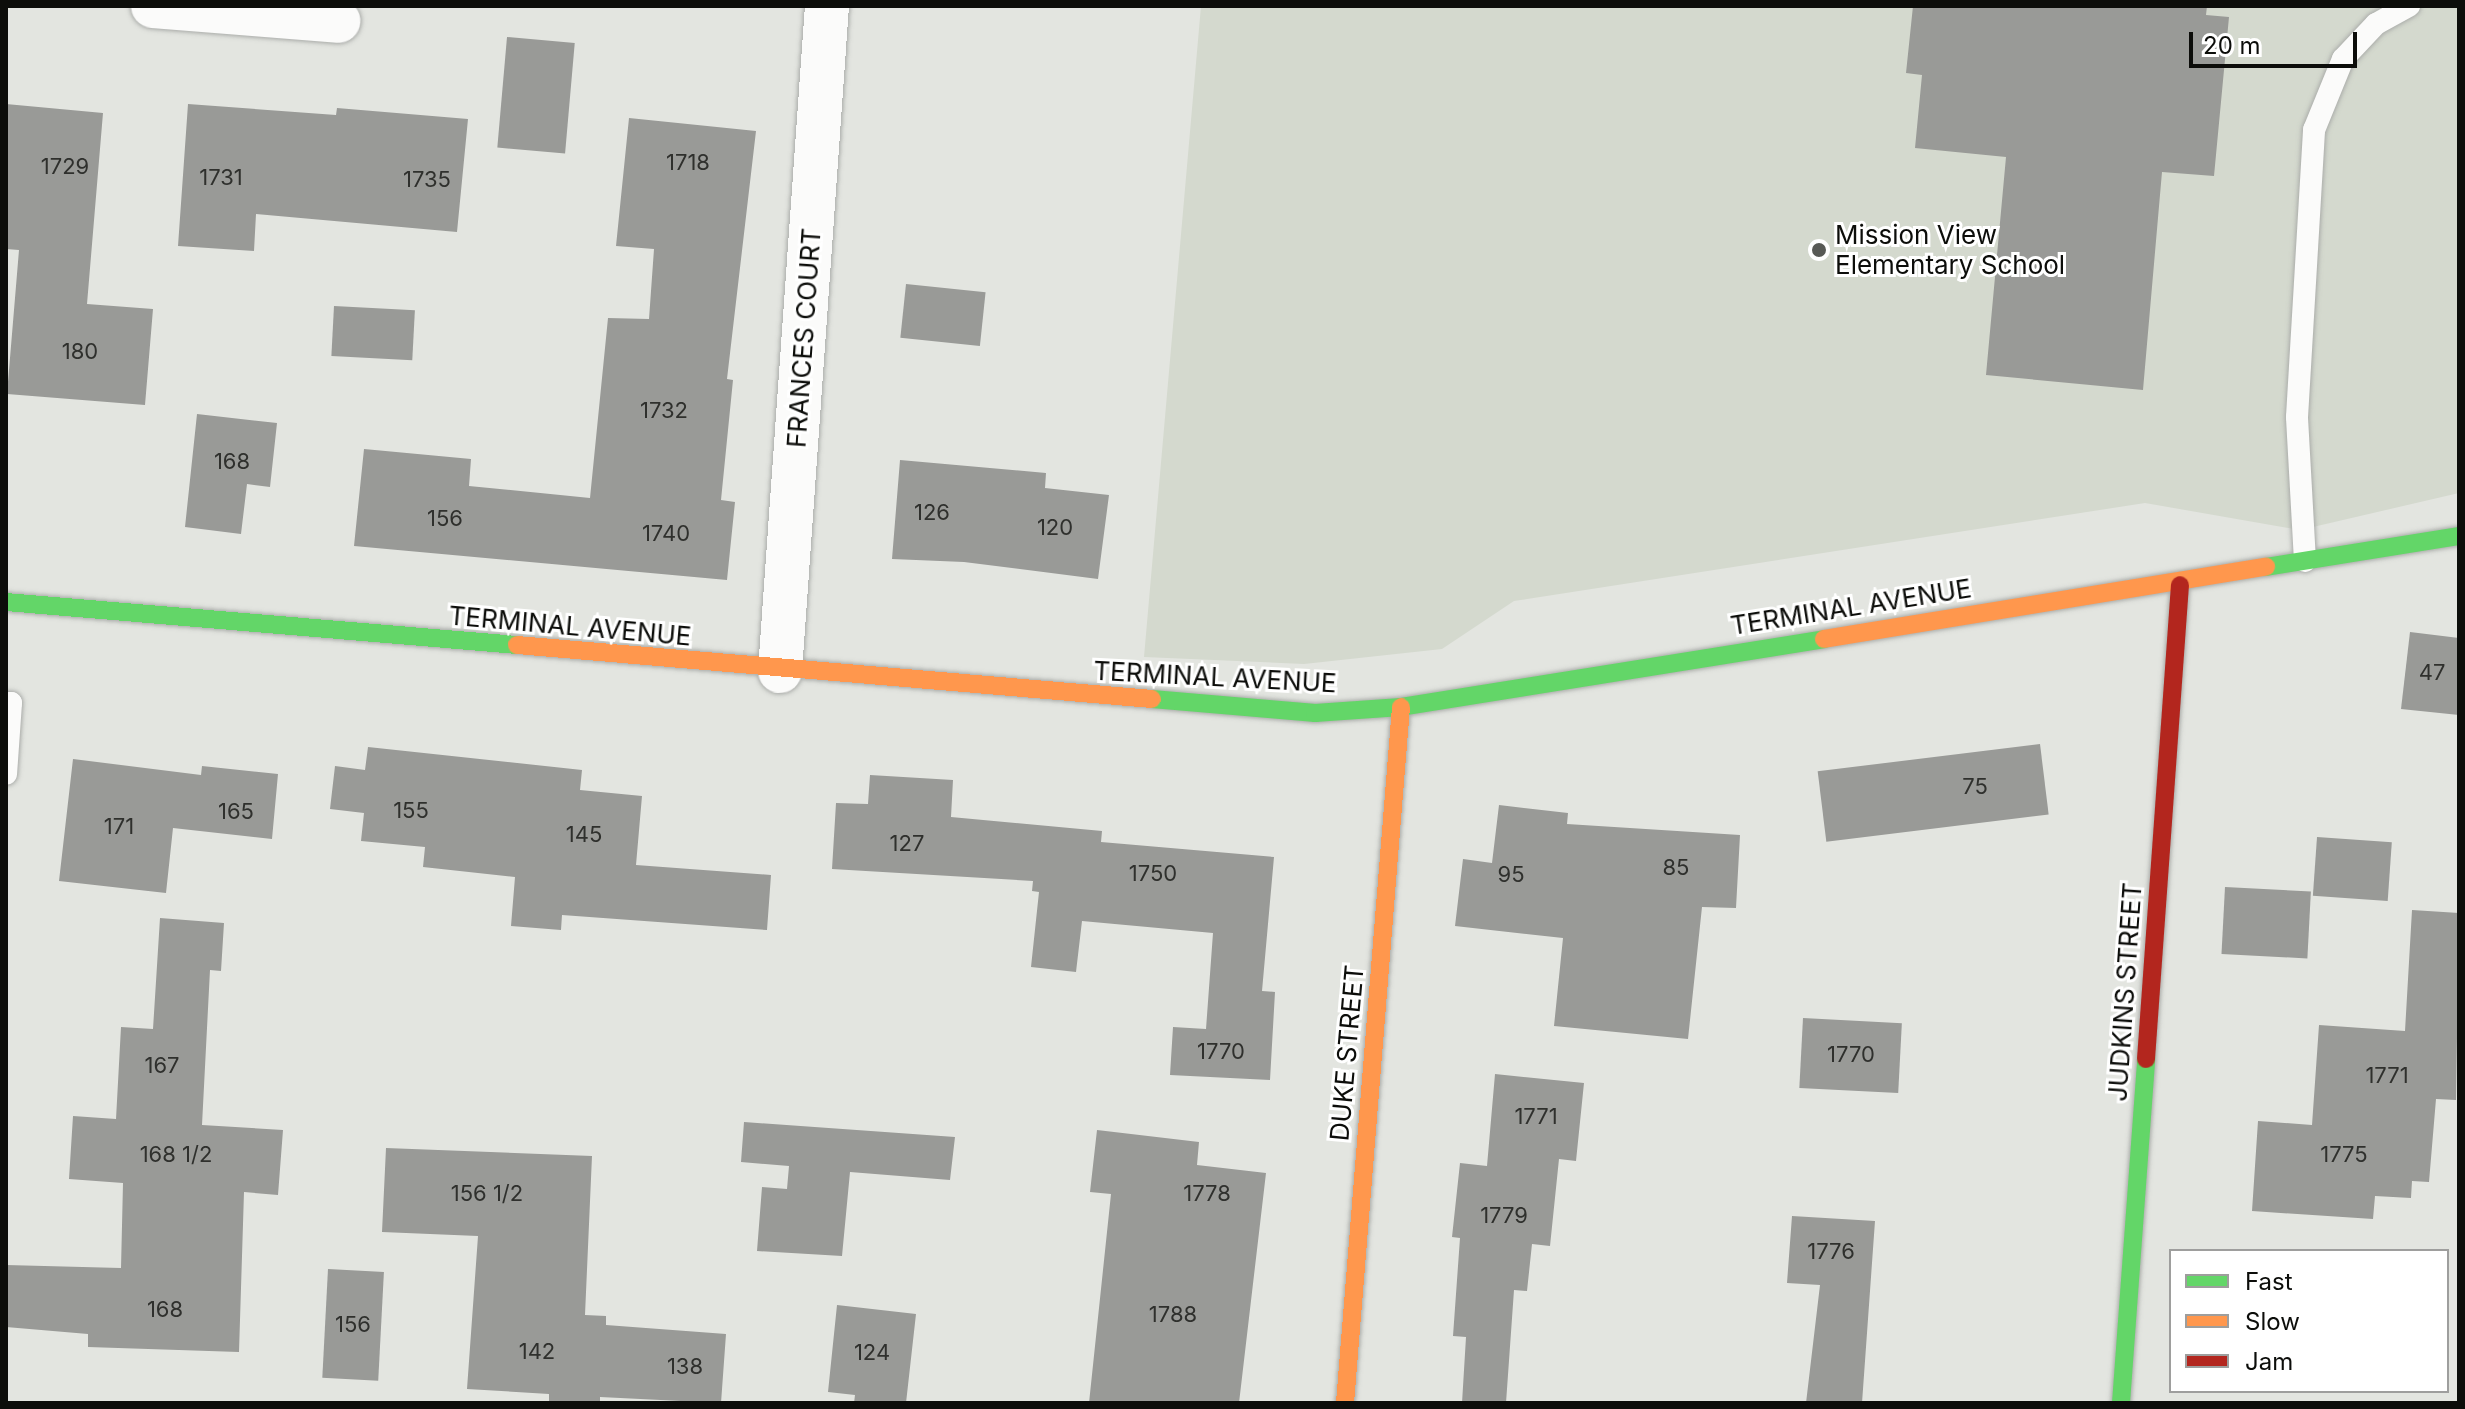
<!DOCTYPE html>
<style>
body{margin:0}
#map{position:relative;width:2465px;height:1409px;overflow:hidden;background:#e3e5e0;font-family:Inter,sans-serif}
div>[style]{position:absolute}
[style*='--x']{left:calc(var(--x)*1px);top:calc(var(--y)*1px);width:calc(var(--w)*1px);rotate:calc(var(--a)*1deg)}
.built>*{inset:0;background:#d4d9ce}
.building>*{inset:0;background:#999a97;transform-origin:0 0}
.roads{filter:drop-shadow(0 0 2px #abadaa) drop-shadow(0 0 2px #abadaa)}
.lane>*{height:22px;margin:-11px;padding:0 11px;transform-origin:11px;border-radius:11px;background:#fbfbfa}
.street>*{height:44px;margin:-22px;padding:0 22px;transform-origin:22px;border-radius:22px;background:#fbfbfa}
.fast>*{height:18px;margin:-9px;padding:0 9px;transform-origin:9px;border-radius:9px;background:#63d668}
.slow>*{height:18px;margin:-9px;padding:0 9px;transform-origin:9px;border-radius:9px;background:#ff974d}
.jam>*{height:18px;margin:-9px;padding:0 9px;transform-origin:9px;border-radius:9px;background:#b3261e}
.dots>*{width:22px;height:22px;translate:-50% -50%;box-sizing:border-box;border:4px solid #fff;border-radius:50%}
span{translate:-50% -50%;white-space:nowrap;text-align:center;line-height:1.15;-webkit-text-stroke:6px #fff;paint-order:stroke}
.number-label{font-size:22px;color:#2f302d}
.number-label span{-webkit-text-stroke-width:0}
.poi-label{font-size:26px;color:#0c0d0a}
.left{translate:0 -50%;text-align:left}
.street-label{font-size:26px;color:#0c0d0a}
.frame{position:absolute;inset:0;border:8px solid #0c0d0a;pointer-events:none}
.legend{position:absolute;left:2169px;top:1249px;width:280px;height:144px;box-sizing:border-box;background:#fff;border:2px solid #9e9e9d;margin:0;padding:10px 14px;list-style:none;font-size:24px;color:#0c0d0a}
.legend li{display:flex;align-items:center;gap:16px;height:40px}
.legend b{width:40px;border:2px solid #9e9e9d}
.scale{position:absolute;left:2189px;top:32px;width:168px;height:36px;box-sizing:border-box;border:4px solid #0c0d0a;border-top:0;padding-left:10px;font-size:24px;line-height:28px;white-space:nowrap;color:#0c0d0a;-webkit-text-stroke:6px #fff;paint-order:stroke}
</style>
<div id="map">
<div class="built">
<div style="clip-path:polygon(1201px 6px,2459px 6px,2459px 493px,2300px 530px,2145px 503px,1514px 601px,1442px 649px,1304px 664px,1144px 657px)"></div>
</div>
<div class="building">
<div style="clip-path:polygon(1913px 6px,2207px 6px,2206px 15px,2229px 17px,2214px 176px,2162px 172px,2143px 390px,1986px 375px,2006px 157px,1915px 148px,1922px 75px,1906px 73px)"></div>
<div style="left:507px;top:37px;width:68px;height:111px;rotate:5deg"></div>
<div style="clip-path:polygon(6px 104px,103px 113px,87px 304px,153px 309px,145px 405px,7px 394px,19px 250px,6px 249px)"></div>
<div style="clip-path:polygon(188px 104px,336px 115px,337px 108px,468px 119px,457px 232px,256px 214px,254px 251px,178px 246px)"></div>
<div style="clip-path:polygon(629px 118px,756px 131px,727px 379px,733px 380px,721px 500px,735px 502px,727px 580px,354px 546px,364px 449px,471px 459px,469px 486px,590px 498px,608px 318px,649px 319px,654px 249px,616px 246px)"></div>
<div style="left:906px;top:284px;width:80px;height:54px;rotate:6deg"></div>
<div style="left:334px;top:306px;width:81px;height:50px;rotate:3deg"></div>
<div style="clip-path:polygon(197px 414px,277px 423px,270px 487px,247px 484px,241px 534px,185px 527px)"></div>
<div style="clip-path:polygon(900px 460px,1046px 473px,1045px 488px,1109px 495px,1098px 579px,964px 562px,892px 559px)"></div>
<div style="clip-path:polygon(2410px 632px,2459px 638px,2459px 715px,2401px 709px)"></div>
<div style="left:2040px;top:744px;width:71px;height:224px;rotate:83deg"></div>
<div style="clip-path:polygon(368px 747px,582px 770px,580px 790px,642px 796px,636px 865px,771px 875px,767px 930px,562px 915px,561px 930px,511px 926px,515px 877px,423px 867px,425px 847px,361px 841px,364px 813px,330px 809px,335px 766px,365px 770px)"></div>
<div style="clip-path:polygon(73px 759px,201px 775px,202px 766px,278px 774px,272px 839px,173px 828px,166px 893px,59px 881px)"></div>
<div style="clip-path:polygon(870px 775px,953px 780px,951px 817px,1102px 831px,1101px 842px,1274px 857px,1262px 991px,1275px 992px,1270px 1080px,1170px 1075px,1173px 1027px,1206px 1029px,1213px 933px,1082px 921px,1076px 972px,1031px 967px,1039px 892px,1032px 891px,1033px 881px,832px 869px,836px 803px,868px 804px)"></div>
<div style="clip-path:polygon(1499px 805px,1568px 813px,1567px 824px,1740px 835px,1736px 908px,1702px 907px,1688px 1039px,1554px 1026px,1563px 938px,1455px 926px,1463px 859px,1492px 863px)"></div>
<div style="left:2317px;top:837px;width:75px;height:59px;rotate:4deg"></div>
<div style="left:2225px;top:887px;width:86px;height:67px;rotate:3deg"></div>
<div style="clip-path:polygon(2412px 910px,2459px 913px,2456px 1100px,2436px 1099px,2429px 1182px,2412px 1181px,2411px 1198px,2375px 1196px,2373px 1219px,2252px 1211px,2258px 1121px,2312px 1125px,2319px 1025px,2405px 1031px)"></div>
<div style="clip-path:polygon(160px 918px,224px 923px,221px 971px,210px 970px,202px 1125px,283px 1130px,278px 1195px,244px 1192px,239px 1352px,88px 1347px,88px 1334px,6px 1327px,6px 1265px,121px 1268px,123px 1183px,69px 1179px,73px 1116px,116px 1119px,121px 1027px,153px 1029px)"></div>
<div style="left:1803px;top:1018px;width:99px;height:70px;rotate:3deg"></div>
<div style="clip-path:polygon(1495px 1074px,1584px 1083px,1576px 1161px,1559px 1159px,1550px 1246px,1532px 1244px,1527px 1291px,1514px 1290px,1506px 1403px,1462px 1403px,1466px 1337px,1453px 1336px,1460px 1238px,1452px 1237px,1460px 1163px,1487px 1166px)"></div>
<div style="clip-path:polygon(744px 1122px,955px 1137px,950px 1180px,850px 1172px,842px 1256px,757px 1251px,762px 1187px,787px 1189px,789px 1166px,741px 1162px)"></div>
<div style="clip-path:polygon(1097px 1130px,1199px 1142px,1197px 1165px,1266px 1173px,1239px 1403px,1089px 1403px,1111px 1194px,1090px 1192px)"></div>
<div style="clip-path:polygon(386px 1148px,592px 1156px,585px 1315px,606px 1316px,606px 1325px,726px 1334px,721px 1403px,600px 1397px,600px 1403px,549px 1403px,549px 1394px,467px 1389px,478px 1236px,382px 1232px)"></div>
<div style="clip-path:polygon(1792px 1216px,1875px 1221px,1862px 1403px,1806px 1403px,1820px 1285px,1787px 1283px)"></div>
<div style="left:328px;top:1269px;width:56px;height:109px;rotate:3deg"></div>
<div style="clip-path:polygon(837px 1305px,916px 1314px,906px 1403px,854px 1403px,855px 1395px,828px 1392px)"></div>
</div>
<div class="roads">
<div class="lane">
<div style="--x:2305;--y:561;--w:144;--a:-93.2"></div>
<div style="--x:2297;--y:417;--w:288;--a:-86.6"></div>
<div style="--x:2314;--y:130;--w:77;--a:-67.8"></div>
<div style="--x:2343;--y:59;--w:48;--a:-46.7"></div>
<div style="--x:2376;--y:24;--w:38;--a:-29"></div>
<div style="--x:6;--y:703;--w:5;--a:0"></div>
<div style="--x:11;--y:703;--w:71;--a:94"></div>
</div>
<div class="street">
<div style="--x:153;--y:6;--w:186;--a:4.6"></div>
<div style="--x:780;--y:671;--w:667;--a:-85.96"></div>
</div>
<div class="fast">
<div style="--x:2266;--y:567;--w:195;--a:-9.1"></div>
<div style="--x:6;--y:602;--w:513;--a:4.81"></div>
<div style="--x:1152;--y:699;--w:164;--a:4.9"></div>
<div style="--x:1315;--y:713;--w:86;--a:-4"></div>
<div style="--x:1401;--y:707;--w:428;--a:-9.1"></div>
<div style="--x:2121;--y:1403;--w:345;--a:-85.8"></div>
</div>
<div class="slow">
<div style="--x:1824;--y:639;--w:448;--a:-9.3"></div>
<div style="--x:517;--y:645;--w:637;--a:4.86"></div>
<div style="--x:1345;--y:1403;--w:698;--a:-85.4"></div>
</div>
<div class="jam">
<div style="--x:2146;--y:1059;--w:475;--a:-85.9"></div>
</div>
</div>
<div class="dots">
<div style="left:1819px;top:250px;background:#575955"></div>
</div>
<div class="number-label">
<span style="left:688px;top:163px">1718</span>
<span style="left:65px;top:167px">1729</span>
<span style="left:221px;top:178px">1731</span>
<span style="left:427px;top:180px">1735</span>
<span style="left:80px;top:352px">180</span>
<span style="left:664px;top:411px">1732</span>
<span style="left:232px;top:462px">168</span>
<span style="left:932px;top:513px">126</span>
<span style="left:445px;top:519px">156</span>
<span style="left:1055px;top:528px">120</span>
<span style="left:666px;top:534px">1740</span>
<span style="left:2432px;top:673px">47</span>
<span style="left:1975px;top:787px">75</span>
<span style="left:411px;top:811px">155</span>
<span style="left:236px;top:812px">165</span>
<span style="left:119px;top:827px">171</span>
<span style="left:584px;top:835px">145</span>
<span style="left:907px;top:844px">127</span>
<span style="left:1676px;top:868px">85</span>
<span style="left:1153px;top:874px">1750</span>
<span style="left:1511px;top:875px">95</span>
<span style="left:1221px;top:1052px">1770</span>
<span style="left:1851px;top:1055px">1770</span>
<span style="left:162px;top:1066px">167</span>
<span style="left:2387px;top:1076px">1771</span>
<span style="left:1536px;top:1117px">1771</span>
<span style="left:176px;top:1155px">168 1/2</span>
<span style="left:2344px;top:1155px">1775</span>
<span style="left:487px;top:1194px">156 1/2</span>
<span style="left:1207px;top:1194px">1778</span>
<span style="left:1504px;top:1216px">1779</span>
<span style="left:1831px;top:1252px">1776</span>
<span style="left:165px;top:1310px">168</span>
<span style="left:1173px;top:1315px">1788</span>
<span style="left:353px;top:1325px">156</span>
<span style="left:537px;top:1352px">142</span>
<span style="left:872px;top:1353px">124</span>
<span style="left:685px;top:1367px">138</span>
</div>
<div class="poi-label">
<span class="left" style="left:1835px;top:250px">Mission View<br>Elementary School</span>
</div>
<div class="street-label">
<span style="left:804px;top:338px;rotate:-86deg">FRANCES COURT</span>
<span style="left:1851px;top:607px;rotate:-9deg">TERMINAL AVENUE</span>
<span style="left:570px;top:626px;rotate:5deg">TERMINAL AVENUE</span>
<span style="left:1215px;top:677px;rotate:3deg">TERMINAL AVENUE</span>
<span style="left:2125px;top:992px;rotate:-86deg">JUDKINS STREET</span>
<span style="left:1347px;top:1053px;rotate:-85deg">DUKE STREET</span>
</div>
<div class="frame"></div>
<ul class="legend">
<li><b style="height:10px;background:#63d668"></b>Fast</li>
<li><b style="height:10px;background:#ff974d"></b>Slow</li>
<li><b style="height:10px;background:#b3261e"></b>Jam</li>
</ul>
<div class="scale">20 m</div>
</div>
